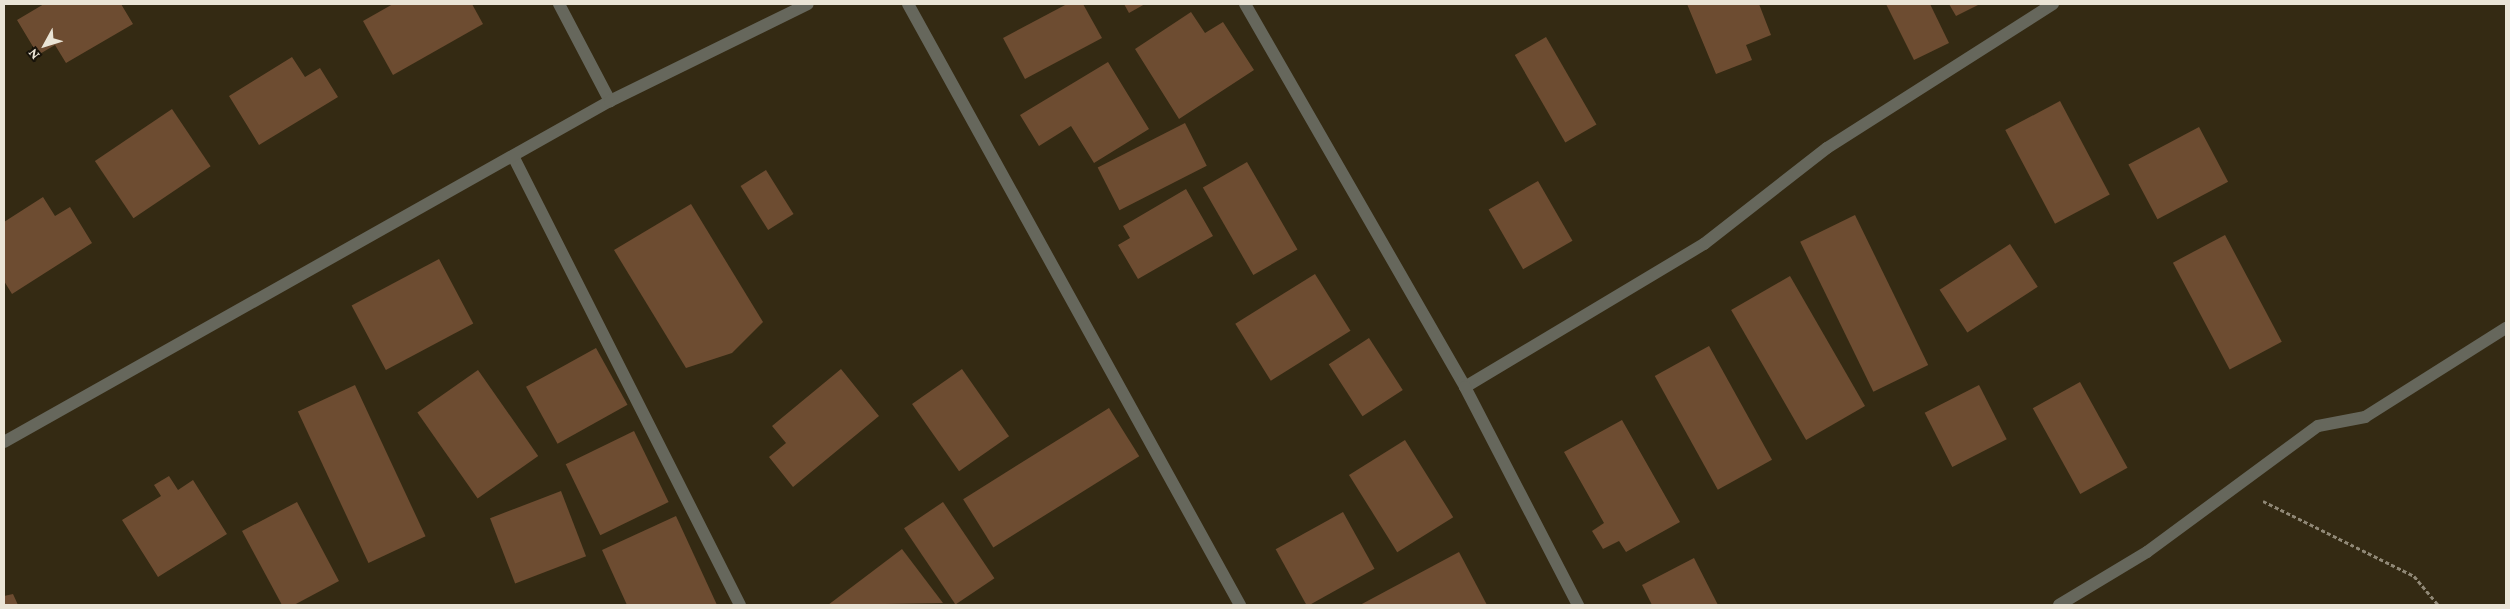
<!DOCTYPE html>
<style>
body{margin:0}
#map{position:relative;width:2510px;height:609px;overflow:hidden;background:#342a13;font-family:"Crimson Pro",serif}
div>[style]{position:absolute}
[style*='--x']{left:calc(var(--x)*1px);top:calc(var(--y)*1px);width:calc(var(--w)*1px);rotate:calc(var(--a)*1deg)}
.building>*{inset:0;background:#6d4c31;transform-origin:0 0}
.path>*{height:3px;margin-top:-1.5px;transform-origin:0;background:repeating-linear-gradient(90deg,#908876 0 4px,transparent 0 6.5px)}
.minor>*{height:12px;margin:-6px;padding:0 6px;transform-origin:6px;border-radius:6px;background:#66675c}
span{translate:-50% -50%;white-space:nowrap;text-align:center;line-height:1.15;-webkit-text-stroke:4.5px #18130a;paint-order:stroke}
.frame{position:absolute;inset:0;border:5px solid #eae4d6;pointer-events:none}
.north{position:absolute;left:20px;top:20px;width:50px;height:50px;-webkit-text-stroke:4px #18130a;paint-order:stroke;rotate:231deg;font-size:14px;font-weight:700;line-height:20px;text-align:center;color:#eae4d6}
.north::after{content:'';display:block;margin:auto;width:18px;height:22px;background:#eae4d6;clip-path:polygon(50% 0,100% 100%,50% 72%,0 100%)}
</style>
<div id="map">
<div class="building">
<div style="clip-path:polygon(44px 4px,121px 4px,133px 24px,66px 63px,55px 45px,38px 55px,17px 20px)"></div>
<div style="clip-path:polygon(393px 4px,472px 4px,483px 24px,393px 75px,363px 21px)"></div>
<div style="clip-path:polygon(1067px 4px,1083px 4px,1102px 38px,1025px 79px,1003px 38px)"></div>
<div style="clip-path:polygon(1124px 4px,1145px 4px,1129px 13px)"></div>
<div style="clip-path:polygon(1687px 4px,1759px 4px,1771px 35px,1746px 45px,1752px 60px,1716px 74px)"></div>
<div style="clip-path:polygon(1886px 4px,1930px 4px,1949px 43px,1914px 60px)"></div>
<div style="clip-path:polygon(1949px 4px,1980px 4px,1956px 16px)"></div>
<div style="clip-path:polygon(1191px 12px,1205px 33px,1223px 22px,1254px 70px,1179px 119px,1135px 49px)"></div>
<div style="left:1546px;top:37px;width:101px;height:36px;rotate:60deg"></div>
<div style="clip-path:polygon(292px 57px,305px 77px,320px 68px,338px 97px,259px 145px,229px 96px)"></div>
<div style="clip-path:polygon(1108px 62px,1149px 129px,1094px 163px,1071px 126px,1039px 146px,1020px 115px)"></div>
<div style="left:2060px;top:101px;width:106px;height:62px;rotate:62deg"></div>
<div style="left:172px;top:109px;width:69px;height:93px;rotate:56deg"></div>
<div style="left:1185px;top:123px;width:48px;height:98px;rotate:63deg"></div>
<div style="left:2199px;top:127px;width:62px;height:80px;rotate:62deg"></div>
<div style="left:1247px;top:162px;width:101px;height:51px;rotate:60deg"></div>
<div style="left:766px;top:170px;width:52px;height:30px;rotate:58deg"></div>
<div style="left:1538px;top:181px;width:69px;height:57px;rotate:60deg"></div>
<div style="clip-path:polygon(1186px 189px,1213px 236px,1138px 279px,1118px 245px,1130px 238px,1123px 226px)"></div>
<div style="clip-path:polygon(43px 197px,55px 216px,70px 207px,92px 243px,12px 294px,4px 281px,4px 222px)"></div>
<div style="clip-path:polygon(691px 204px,763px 322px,732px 353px,686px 368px,614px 250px)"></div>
<div style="left:1855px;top:215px;width:167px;height:61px;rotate:64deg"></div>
<div style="left:2225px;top:235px;width:121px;height:59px;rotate:62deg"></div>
<div style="left:2010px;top:244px;width:51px;height:84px;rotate:57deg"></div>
<div style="left:439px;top:259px;width:73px;height:99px;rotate:62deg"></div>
<div style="left:1315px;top:274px;width:67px;height:94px;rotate:58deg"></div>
<div style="left:1790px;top:276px;width:150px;height:68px;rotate:60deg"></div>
<div style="left:1369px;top:338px;width:62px;height:48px;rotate:57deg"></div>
<div style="left:1709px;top:346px;width:130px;height:62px;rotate:61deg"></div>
<div style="left:596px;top:348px;width:65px;height:80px;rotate:61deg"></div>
<div style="clip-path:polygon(841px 369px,879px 416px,793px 487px,769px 457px,786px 443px,772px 426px)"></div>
<div style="left:962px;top:369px;width:82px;height:61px;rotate:55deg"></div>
<div style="left:478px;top:370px;width:105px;height:74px;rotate:55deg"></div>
<div style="left:2080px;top:382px;width:98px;height:54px;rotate:61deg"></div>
<div style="left:355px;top:385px;width:167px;height:63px;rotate:65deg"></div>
<div style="left:1979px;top:385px;width:61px;height:61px;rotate:63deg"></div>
<div style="left:1109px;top:408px;width:57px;height:172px;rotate:58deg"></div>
<div style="clip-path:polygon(1622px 420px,1680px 522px,1626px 552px,1619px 541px,1603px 549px,1592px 531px,1604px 523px,1564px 452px)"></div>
<div style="left:634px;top:431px;width:79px;height:76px;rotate:64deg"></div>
<div style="left:1405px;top:440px;width:91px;height:66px;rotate:58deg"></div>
<div style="clip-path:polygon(169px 476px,178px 490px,193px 480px,227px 534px,158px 577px,122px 520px,161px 496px,154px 485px)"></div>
<div style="left:561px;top:491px;width:70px;height:76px;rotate:69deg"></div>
<div style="clip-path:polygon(297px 502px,339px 581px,294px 605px,282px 605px,242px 531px)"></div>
<div style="left:943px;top:502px;width:92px;height:47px;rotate:56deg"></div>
<div style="left:1343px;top:512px;width:65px;height:77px;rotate:61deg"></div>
<div style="clip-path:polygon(676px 516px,717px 605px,627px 605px,602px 550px)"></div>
<div style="clip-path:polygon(902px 549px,943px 603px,828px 605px)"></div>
<div style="clip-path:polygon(1459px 552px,1487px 605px,1360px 605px)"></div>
<div style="clip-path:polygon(1694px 558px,1718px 605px,1652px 605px,1642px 585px)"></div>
<div style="clip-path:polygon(13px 594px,18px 605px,4px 605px,4px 596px)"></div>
</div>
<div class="path">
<div style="--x:2263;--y:501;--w:169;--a:26.4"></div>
<div style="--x:2414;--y:576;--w:38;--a:50"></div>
</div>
<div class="minor">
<div style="--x:559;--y:4;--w:110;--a:62.3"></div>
<div style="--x:908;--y:4;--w:687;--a:61.08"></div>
<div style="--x:1245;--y:4;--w:442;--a:60.1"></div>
<div style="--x:1465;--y:387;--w:279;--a:-30.9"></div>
<div style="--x:1704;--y:244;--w:156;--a:-38"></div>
<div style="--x:1827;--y:148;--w:268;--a:-32.5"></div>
<div style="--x:513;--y:156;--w:503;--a:63.18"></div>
<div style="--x:1465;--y:387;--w:246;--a:62.6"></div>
<div style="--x:4;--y:442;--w:695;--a:-29.37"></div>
<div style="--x:610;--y:101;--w:220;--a:-26.1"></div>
<div style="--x:2059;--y:605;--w:103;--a:-31.1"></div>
<div style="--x:2147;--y:552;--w:212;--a:-36.4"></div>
<div style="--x:2318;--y:426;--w:48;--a:-10.8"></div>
<div style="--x:2365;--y:417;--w:167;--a:-32.3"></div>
</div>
<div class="frame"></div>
<div class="north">N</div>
</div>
